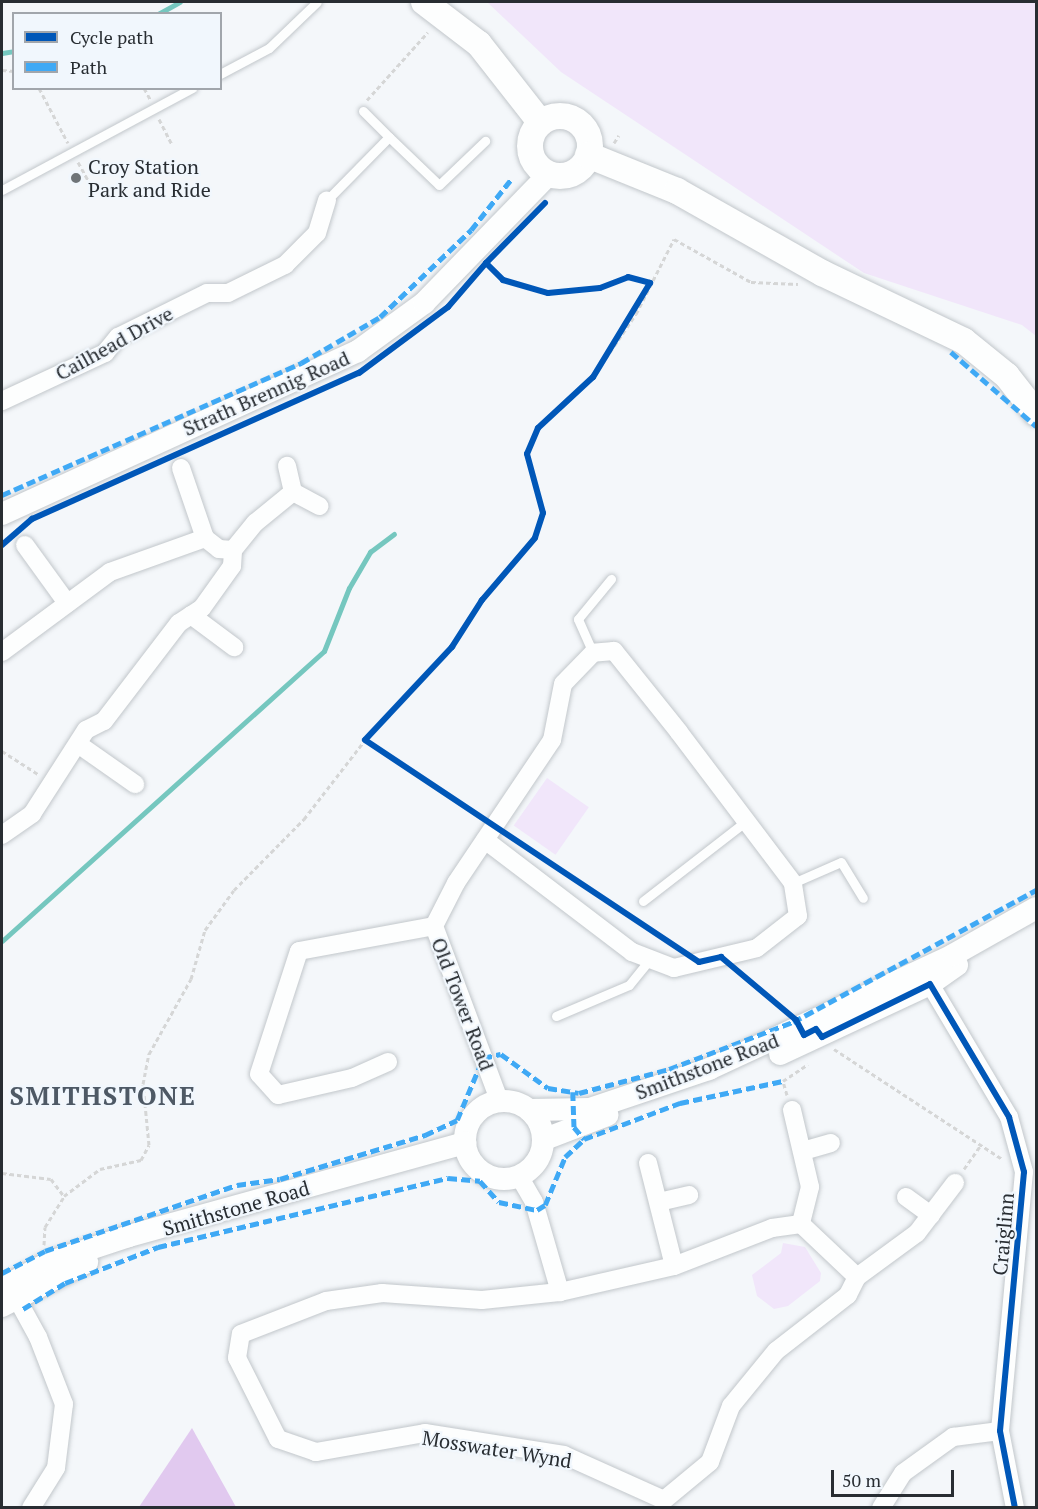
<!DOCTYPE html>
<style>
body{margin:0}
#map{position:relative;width:1038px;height:1509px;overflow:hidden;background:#f4f7fa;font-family:"PT Serif",serif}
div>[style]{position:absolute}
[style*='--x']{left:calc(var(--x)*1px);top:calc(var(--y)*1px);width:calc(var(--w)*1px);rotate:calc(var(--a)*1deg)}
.green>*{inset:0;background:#f1e6fa;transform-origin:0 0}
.forest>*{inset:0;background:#e1c9ef}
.stream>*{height:5px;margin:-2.5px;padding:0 2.5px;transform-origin:2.5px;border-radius:2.5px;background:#75c7bf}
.path>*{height:3px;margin-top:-1.5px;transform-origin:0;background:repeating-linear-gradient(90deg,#d5d6d6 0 4.5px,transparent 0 7.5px)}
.roads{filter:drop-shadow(0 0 2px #c2c7cb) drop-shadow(0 0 2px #c2c7cb)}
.service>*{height:9px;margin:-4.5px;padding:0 4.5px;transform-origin:4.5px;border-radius:4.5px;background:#fdfefe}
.minor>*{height:18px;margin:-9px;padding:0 9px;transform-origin:9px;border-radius:9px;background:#fdfefe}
.tertiary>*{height:22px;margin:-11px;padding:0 11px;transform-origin:11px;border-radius:11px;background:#fdfefe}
.tertiary>.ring{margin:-11px;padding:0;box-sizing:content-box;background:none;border:22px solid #fdfefe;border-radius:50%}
.secondary>*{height:26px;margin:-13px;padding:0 13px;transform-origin:13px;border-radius:13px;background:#fdfefe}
.secondary>.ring{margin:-13px;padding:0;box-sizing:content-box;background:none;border:26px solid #fdfefe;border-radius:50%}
.quiet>*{height:4.5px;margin-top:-2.25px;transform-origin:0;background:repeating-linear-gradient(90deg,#3fa9f5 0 9px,transparent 0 13.5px)}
.cycleway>*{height:6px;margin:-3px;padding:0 3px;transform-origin:3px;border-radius:3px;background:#0057b8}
.dots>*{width:16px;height:16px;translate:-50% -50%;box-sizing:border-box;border:3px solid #f1f7fd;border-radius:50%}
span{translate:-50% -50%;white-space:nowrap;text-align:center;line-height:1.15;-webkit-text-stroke:4.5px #f1f7fd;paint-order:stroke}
.poi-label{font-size:20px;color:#282d32}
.left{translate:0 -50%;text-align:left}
.street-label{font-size:20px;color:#282d32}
.district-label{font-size:26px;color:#4e5965;font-weight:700;letter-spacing:1.5px}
.frame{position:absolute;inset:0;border:3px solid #282d32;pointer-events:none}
.legend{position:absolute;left:12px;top:12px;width:210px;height:78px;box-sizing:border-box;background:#f1f7fd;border:2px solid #a1a6ac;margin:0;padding:8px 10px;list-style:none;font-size:18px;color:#282d32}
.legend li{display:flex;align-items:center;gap:12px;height:30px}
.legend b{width:30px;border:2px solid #a1a6ac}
.scale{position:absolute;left:831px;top:1470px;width:123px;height:27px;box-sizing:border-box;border:3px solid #282d32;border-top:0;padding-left:8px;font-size:18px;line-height:21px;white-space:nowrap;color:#282d32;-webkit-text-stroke:4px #f1f7fd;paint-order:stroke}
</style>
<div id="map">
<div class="green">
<div style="clip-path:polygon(487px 2px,1036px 2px,1036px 336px,1022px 325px,864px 273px,561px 72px)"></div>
<div style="left:547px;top:778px;width:51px;height:58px;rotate:35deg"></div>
<div style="clip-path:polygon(783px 1243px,805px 1247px,821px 1273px,820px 1281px,788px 1306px,774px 1309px,757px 1296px,752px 1275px,781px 1253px)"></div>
</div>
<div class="forest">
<div style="clip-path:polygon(192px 1428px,236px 1507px,139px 1507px)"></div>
</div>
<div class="stream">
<div style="--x:158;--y:14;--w:25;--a:-29"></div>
<div style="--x:2;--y:53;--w:12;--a:-9"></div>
<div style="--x:2;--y:941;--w:433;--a:-42"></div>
<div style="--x:324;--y:651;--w:68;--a:-68.4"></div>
<div style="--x:349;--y:588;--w:42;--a:-59.7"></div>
<div style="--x:370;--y:552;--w:30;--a:-37"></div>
</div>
<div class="path">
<div style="--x:2;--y:70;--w:12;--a:5"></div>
<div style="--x:39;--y:88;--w:62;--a:62.2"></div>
<div style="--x:144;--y:88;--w:13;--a:61"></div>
<div style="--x:367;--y:100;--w:91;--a:-48.1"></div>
<div style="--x:159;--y:119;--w:28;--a:63"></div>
<div style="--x:614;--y:143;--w:9;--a:-58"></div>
<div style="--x:78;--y:162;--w:29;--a:61"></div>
<div style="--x:488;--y:264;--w:22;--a:47"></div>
<div style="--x:503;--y:280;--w:47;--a:16.1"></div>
<div style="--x:548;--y:293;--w:52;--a:-5.5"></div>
<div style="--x:600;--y:288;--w:30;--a:-21"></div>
<div style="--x:628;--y:277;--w:22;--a:16"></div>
<div style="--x:365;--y:740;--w:140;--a:33.9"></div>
<div style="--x:2;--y:751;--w:43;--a:32.6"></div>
<div style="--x:527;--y:848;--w:182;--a:33.6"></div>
<div style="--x:736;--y:970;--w:65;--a:40"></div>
<div style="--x:834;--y:1049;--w:201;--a:33.2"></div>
<div style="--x:787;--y:1095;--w:15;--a:-106"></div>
<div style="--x:783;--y:1081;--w:30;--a:-34"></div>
<div style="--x:964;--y:1169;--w:28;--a:-55"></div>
<div style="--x:2;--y:1173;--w:49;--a:7"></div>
<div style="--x:51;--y:1179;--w:21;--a:53"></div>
<div style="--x:44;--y:1245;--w:18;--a:-87"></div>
<div style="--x:45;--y:1227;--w:36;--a:-58"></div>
<div style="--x:64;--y:1196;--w:45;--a:-36.9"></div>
<div style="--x:100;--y:1169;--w:42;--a:-12.4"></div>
<div style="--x:141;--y:1160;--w:17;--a:-62"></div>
<div style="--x:149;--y:1145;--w:61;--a:-95.6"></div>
<div style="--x:143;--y:1084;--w:31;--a:-79"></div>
<div style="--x:149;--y:1054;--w:86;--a:-60.8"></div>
<div style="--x:191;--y:979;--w:51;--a:-74.1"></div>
<div style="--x:205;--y:930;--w:49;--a:-54.1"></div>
<div style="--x:234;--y:890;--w:100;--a:-45.4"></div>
<div style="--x:304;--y:819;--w:100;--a:-52.3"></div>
<div style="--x:365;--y:740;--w:127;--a:-46.9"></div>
<div style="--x:452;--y:647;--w:56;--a:-57.4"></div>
<div style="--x:482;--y:600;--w:82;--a:-49.5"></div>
<div style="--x:535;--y:538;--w:26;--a:-72"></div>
<div style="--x:543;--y:513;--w:61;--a:-105.2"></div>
<div style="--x:527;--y:454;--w:28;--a:-67"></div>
<div style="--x:538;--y:428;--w:75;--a:-42.8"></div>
<div style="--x:593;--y:377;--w:76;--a:-55.7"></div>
<div style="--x:636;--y:314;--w:84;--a:-63.1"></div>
<div style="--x:674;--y:239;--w:88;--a:29.2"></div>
<div style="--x:751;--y:282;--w:47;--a:2.4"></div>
</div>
<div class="roads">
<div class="service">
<div style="--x:220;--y:74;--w:55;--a:-28"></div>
<div style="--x:269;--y:48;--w:66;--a:-43.8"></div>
<div style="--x:363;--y:111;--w:37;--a:45"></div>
<div style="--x:2;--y:190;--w:216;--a:-28.2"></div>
<div style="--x:327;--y:200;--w:88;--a:-45.5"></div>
<div style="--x:389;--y:137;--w:69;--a:43.8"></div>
<div style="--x:439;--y:185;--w:64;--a:-43.7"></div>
<div style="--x:593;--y:653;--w:37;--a:-114"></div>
<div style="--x:578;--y:619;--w:52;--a:-50.5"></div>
<div style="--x:793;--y:883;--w:52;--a:-23.6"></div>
<div style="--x:841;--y:862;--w:42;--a:58.6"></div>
<div style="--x:643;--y:901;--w:130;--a:-37.8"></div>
<div style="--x:556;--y:1016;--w:79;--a:-23"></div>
<div style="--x:629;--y:985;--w:33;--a:-51"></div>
</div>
<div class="minor">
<div style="--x:2;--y:401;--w:114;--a:-25"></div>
<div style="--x:105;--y:353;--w:21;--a:-51"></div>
<div style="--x:118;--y:337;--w:99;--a:-26.3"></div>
<div style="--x:207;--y:293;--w:21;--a:0"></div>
<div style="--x:228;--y:293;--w:64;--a:-26.2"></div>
<div style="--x:285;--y:265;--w:45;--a:-45"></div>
<div style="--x:317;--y:233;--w:34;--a:-73"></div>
<div style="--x:181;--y:468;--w:74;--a:71.1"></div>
<div style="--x:293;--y:492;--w:30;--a:28"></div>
<div style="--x:25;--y:545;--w:72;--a:54.1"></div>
<div style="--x:191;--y:615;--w:54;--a:36.7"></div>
<div style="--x:2;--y:652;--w:134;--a:-36.5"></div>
<div style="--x:110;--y:572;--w:101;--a:-19.7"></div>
<div style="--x:205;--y:538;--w:18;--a:38"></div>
<div style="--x:219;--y:549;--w:14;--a:4"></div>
<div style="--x:78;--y:744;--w:70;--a:35.1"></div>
<div style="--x:2;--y:835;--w:37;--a:-35"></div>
<div style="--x:32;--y:814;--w:100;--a:-57.3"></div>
<div style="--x:86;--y:730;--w:20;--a:-27"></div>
<div style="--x:104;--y:721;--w:123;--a:-52.6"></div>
<div style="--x:179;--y:623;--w:27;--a:-33"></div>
<div style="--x:202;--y:608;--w:52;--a:-54.5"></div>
<div style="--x:232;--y:566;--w:16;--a:-86"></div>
<div style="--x:233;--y:550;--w:35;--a:-51"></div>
<div style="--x:255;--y:523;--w:49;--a:-39.2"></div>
<div style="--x:293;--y:492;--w:27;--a:-103"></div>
<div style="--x:485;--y:840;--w:185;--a:37.3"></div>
<div style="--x:632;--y:952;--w:45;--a:20.9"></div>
<div style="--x:674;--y:968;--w:85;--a:-13.5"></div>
<div style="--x:757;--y:948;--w:52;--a:-38"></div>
<div style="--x:798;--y:916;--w:33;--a:-99"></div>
<div style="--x:793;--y:883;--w:189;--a:-127.1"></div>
<div style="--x:679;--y:732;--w:104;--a:-128.7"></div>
<div style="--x:614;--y:651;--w:21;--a:175"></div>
<div style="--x:593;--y:653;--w:43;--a:134.1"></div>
<div style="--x:563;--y:684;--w:57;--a:101.1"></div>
<div style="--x:552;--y:740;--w:172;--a:123.9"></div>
<div style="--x:456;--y:883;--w:48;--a:117.1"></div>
<div style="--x:434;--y:926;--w:186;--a:69.5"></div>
<div style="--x:930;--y:984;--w:155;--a:59.3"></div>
<div style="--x:1009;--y:1117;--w:57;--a:74.7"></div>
<div style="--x:1024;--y:1172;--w:260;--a:95.3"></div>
<div style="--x:1000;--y:1431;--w:78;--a:79"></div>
<div style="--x:388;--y:1062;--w:39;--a:156"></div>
<div style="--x:352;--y:1078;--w:76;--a:167.1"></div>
<div style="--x:278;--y:1095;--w:28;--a:-132"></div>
<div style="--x:259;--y:1074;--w:129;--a:-72"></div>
<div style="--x:299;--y:951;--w:137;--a:-10.5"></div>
<div style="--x:792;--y:1110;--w:79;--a:76.8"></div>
<div style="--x:810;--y:1187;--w:38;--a:104"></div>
<div style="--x:803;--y:1151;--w:29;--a:-16"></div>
<div style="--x:648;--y:1163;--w:106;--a:75.8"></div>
<div style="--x:519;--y:1176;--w:30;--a:60"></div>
<div style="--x:534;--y:1202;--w:94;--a:73.9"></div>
<div style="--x:906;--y:1197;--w:31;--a:36"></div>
<div style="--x:659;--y:1202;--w:31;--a:-13"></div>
<div style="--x:801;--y:1224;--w:77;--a:43.4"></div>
<div style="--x:857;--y:1277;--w:20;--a:117"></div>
<div style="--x:848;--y:1295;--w:91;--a:142.1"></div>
<div style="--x:776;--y:1351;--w:71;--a:129.3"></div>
<div style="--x:731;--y:1406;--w:60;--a:110.6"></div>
<div style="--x:710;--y:1462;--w:60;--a:140.4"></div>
<div style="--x:664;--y:1500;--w:110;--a:-155.8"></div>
<div style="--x:564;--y:1455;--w:141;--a:-171"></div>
<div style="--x:425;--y:1433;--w:111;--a:170.1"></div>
<div style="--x:316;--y:1452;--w:40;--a:-161.1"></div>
<div style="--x:278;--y:1439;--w:91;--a:-116.8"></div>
<div style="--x:237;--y:1358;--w:24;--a:-81"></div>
<div style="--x:241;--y:1334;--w:91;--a:-21.2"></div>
<div style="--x:326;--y:1301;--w:57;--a:-8.1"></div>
<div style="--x:382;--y:1293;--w:100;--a:4"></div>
<div style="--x:482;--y:1300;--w:78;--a:-5.9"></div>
<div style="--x:560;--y:1292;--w:117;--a:-12.8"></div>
<div style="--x:674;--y:1266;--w:105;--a:-21.2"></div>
<div style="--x:772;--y:1228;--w:29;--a:-8"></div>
<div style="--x:857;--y:1277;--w:74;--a:-36.3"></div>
<div style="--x:917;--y:1233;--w:63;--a:-52.8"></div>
<div style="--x:7;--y:1294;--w:9;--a:18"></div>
<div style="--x:16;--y:1297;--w:46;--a:61.2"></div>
<div style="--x:38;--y:1337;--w:72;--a:68.8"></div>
<div style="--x:64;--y:1404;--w:64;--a:97.1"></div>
<div style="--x:56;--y:1468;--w:47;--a:122"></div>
<div style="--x:881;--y:1508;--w:41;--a:-57.8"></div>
<div style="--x:903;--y:1473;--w:62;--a:-35.8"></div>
<div style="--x:953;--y:1437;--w:47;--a:-7.3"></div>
</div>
<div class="tertiary">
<div style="--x:2;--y:514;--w:392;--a:-24.6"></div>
<div style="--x:358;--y:351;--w:82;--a:-36"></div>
<div style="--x:424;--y:303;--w:180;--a:-45.9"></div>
<div style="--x:780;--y:1054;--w:166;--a:-25"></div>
<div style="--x:930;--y:984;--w:33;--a:-35"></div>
<div class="ring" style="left:465px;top:1101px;width:56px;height:56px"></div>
<div style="--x:529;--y:1110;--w:61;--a:-0.9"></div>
<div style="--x:590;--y:1109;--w:126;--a:-18.6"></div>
<div style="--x:709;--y:1069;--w:269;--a:-25"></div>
<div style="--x:953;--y:955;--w:95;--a:-29.5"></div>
<div style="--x:545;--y:1139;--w:67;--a:-20.9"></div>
<div style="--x:2;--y:1288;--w:55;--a:-28.4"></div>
<div style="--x:50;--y:1262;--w:83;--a:-18.2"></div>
<div style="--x:129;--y:1236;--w:349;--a:-15.5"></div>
<div style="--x:2;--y:1306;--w:96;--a:-27.4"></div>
</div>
<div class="secondary">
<div style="--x:424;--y:2;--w:69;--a:37.4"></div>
<div style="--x:479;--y:44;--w:100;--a:51.9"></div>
<div class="ring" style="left:530px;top:116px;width:34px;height:34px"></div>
<div style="--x:588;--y:155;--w:96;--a:22"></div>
<div style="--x:677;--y:191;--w:167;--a:29.5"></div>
<div style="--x:822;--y:273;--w:157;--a:25.6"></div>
<div style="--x:964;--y:341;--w:55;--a:39.1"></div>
<div style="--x:1007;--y:376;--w:47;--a:51.9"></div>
</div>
</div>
<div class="quiet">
<div style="--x:951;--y:352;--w:113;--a:41"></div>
<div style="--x:2;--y:495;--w:327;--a:-23.8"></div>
<div style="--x:301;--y:363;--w:91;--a:-30.2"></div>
<div style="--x:380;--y:317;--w:126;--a:-43.7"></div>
<div style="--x:471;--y:230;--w:66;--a:-51.7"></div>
<div style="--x:573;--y:1092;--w:35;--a:88"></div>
<div style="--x:574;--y:1127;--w:16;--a:50"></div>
<div style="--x:2;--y:1273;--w:48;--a:-27.1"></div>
<div style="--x:45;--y:1251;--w:203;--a:-19"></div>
<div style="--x:237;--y:1185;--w:43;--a:-7.9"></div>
<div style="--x:280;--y:1179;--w:152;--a:-16.9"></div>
<div style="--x:425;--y:1135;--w:35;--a:-25"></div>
<div style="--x:457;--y:1120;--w:67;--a:-67.2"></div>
<div style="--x:483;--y:1058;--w:18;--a:-13"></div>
<div style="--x:501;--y:1054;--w:58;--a:35.9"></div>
<div style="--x:548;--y:1088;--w:31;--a:9"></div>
<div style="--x:579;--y:1093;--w:93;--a:-14.9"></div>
<div style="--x:669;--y:1069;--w:133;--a:-20.8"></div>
<div style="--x:793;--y:1022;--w:277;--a:-28.5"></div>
<div style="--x:23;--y:1309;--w:49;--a:-31.8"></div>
<div style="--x:65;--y:1283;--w:100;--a:-21.2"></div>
<div style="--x:158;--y:1247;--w:298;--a:-13.4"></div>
<div style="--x:448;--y:1178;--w:32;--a:5"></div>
<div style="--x:480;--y:1181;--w:28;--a:48"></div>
<div style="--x:499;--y:1202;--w:39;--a:12"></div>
<div style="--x:537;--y:1210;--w:9;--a:-32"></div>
<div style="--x:545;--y:1205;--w:52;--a:-67.4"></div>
<div style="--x:565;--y:1157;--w:26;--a:-43"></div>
<div style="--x:584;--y:1139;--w:103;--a:-20.6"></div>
<div style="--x:680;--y:1103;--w:105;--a:-12.1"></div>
</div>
<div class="cycleway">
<div style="--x:545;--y:203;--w:84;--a:134.5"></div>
<div style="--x:486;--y:263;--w:24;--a:45"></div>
<div style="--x:503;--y:280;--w:47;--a:16.1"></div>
<div style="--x:548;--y:293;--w:52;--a:-5.5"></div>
<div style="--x:600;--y:288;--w:30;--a:-21"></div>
<div style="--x:628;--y:277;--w:23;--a:15"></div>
<div style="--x:650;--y:283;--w:110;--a:121.2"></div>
<div style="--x:593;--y:377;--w:75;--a:137.2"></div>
<div style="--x:538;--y:428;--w:28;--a:113"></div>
<div style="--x:527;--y:454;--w:61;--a:74.8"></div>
<div style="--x:543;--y:513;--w:26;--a:108"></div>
<div style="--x:535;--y:538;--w:82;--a:130.5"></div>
<div style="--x:482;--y:600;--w:56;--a:122.6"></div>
<div style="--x:452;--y:647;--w:127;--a:133.1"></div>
<div style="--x:365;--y:740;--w:401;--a:33.6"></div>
<div style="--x:699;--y:962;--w:23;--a:-13"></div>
<div style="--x:721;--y:957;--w:98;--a:40"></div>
<div style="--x:796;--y:1020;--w:17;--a:62"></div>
<div style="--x:804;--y:1035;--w:13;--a:-27"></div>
<div style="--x:816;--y:1029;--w:10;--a:53"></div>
<div style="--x:822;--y:1037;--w:120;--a:-26.1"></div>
<div style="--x:930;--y:984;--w:155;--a:59.3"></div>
<div style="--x:1009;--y:1117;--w:57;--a:74.7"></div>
<div style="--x:1024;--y:1172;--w:260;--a:95.3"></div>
<div style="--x:1000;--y:1431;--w:78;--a:79"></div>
<div style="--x:2;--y:545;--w:40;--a:-41"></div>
<div style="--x:32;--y:519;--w:358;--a:-24.1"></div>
<div style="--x:359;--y:373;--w:111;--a:-36.6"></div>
<div style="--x:448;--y:307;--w:58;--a:-49.2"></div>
</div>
<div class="dots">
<div style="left:76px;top:178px;background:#6f7478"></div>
</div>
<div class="poi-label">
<span class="left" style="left:88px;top:178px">Croy Station<br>Park and Ride</span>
</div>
<div class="street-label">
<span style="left:114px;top:343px;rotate:-29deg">Cailhead Drive</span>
<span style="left:266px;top:393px;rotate:-24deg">Strath Brennig Road</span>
<span style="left:463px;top:1004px;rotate:69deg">Old Tower Road</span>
<span style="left:707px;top:1066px;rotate:-21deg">Smithstone Road</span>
<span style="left:236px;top:1208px;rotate:-16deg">Smithstone Road</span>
<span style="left:1003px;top:1234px;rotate:-85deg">Craiglinn</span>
<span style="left:497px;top:1449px;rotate:9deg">Mosswater Wynd</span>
</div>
<div class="district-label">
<span style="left:103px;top:1096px">SMITHSTONE</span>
</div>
<div class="frame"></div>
<ul class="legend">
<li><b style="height:8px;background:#0057b8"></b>Cycle path</li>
<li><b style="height:8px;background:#3fa9f5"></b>Path</li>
</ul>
<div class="scale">50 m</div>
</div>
